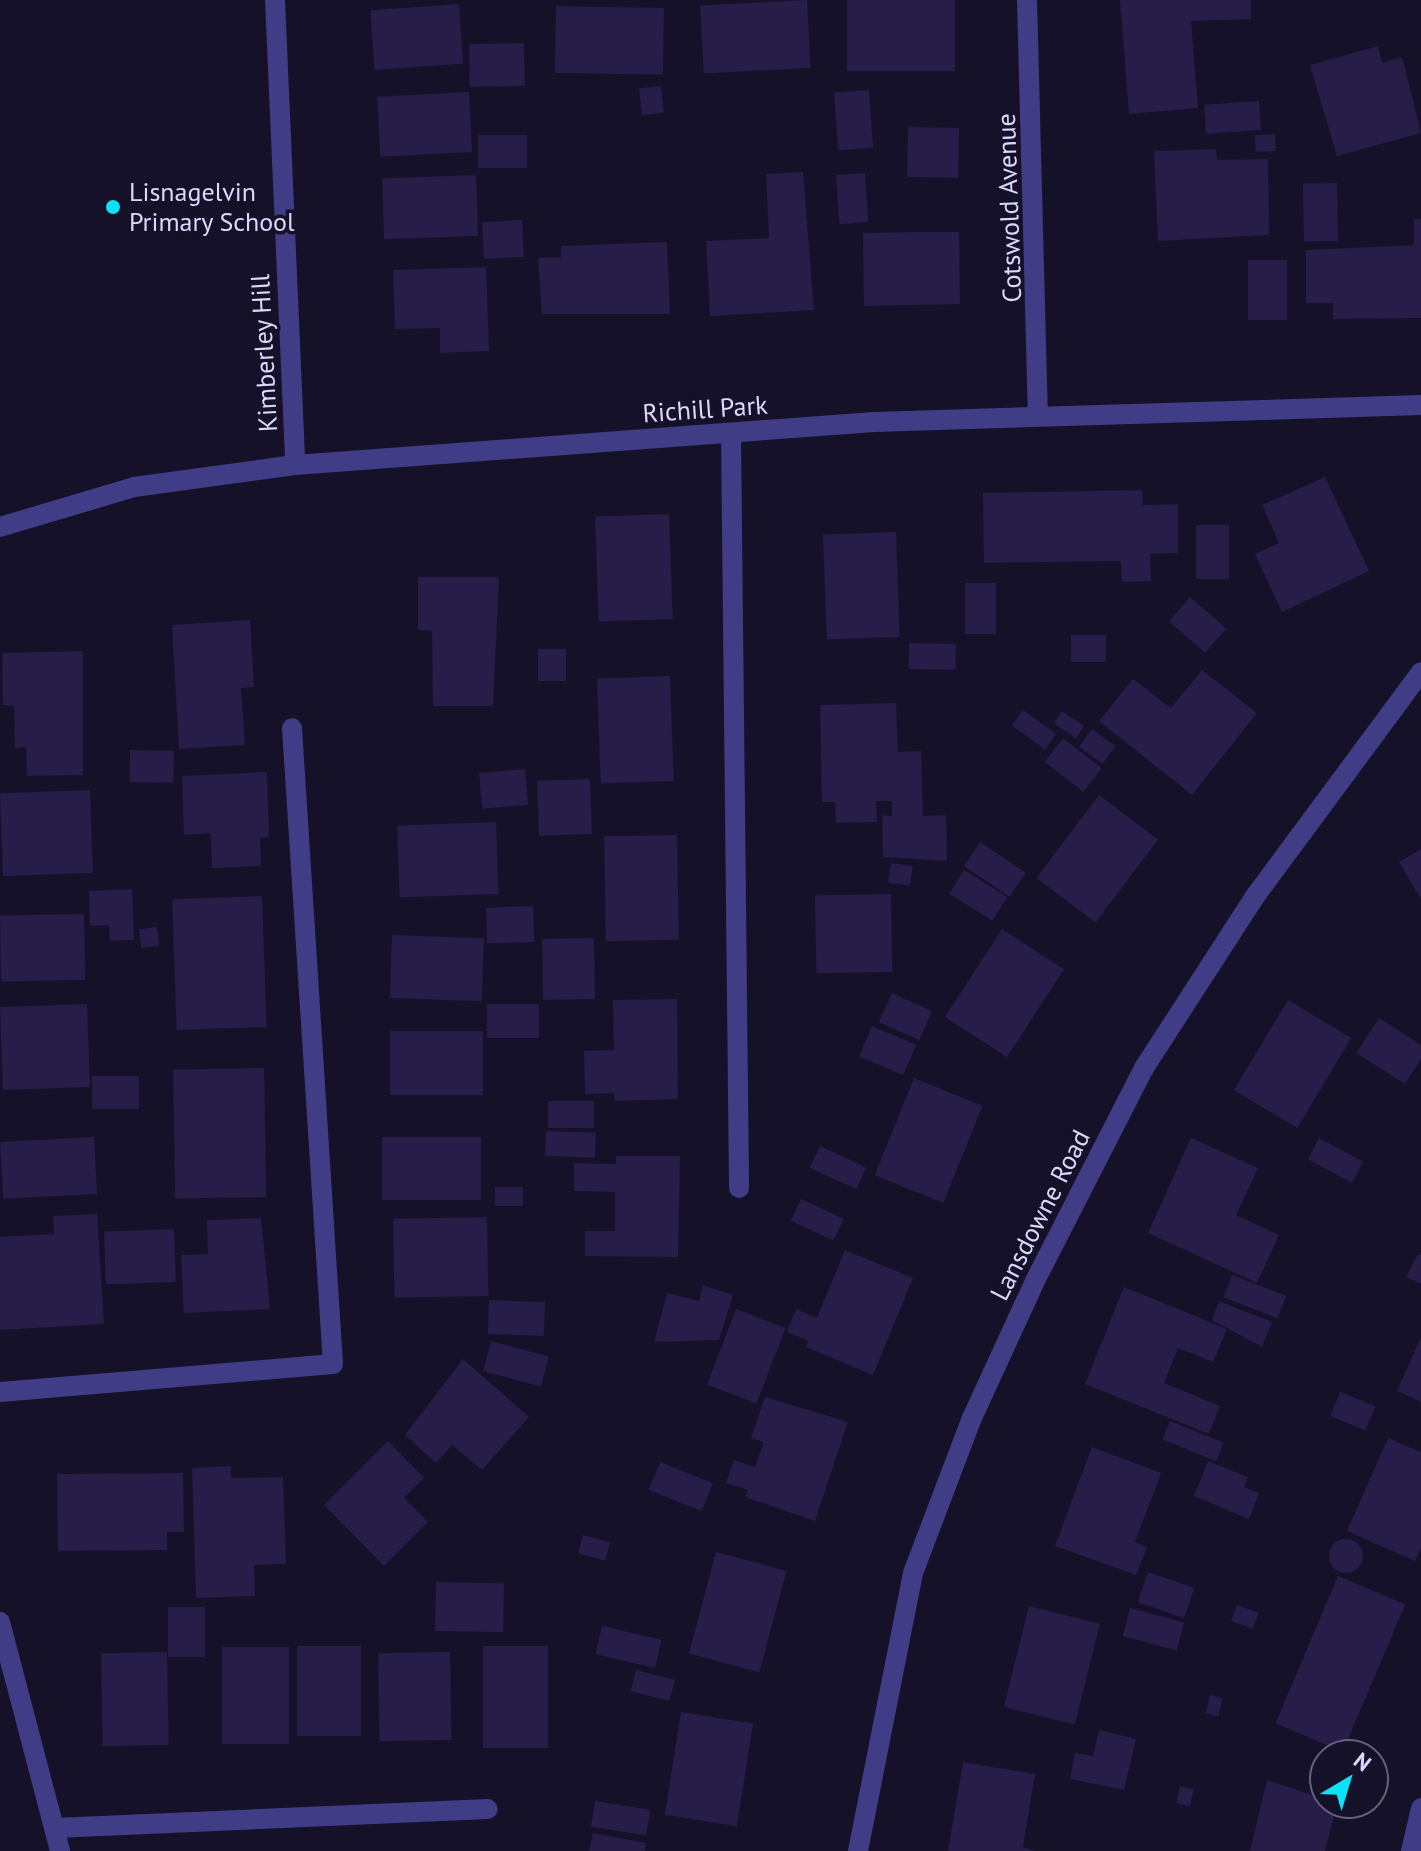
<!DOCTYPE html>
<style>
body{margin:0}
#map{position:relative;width:1421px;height:1851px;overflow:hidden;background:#151128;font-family:"PT Sans",sans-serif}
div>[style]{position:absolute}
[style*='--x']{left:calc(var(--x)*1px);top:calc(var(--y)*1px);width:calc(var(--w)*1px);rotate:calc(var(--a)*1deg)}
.building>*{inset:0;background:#261d48;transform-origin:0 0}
.round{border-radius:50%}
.minor>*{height:20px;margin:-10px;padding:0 10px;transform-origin:10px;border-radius:10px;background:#403d86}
.dots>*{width:22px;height:22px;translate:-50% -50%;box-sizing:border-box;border:4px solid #151128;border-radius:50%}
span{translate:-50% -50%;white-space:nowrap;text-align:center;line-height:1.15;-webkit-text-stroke:7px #151128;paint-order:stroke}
.poi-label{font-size:26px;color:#ddd9fe}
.left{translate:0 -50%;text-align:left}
.street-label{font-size:26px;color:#ddd9fe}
.north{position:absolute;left:1309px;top:1739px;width:80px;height:80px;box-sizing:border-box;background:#151128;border:2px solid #65617e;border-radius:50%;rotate:38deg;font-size:22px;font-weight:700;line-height:32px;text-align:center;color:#ddd9fe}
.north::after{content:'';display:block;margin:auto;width:28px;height:36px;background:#0ae2f8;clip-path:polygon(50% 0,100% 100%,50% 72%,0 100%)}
</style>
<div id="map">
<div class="building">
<div style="left:807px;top:0;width:68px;height:107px;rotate:87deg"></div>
<div style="left:847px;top:0;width:108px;height:71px"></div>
<div style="clip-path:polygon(1120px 0,1251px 0,1251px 19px,1191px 21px,1198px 108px,1129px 114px)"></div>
<div style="left:459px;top:4px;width:60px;height:89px;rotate:86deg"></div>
<div style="left:556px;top:6px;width:108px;height:67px;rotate:1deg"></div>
<div style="left:524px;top:43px;width:43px;height:55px;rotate:89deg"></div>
<div style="clip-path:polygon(1378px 46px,1382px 63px,1402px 57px,1421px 133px,1337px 156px,1310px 65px)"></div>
<div style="left:661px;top:86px;width:27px;height:22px;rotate:84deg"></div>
<div style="left:869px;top:90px;width:58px;height:35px;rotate:86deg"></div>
<div style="left:469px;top:92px;width:60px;height:92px;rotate:87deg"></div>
<div style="left:1259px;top:101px;width:29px;height:55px;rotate:86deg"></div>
<div style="left:908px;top:127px;width:51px;height:50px;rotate:1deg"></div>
<div style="left:1275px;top:134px;width:17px;height:20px;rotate:87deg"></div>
<div style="left:527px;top:135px;width:33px;height:49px;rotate:90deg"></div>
<div style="clip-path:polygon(1216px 149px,1217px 160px,1268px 159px,1269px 235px,1158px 241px,1154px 151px)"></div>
<div style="clip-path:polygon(803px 172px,814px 310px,710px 316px,706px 241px,769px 238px,766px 174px)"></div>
<div style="left:865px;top:173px;width:49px;height:29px;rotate:86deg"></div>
<div style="left:476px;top:175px;width:61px;height:94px;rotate:88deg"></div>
<div style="left:1337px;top:183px;width:58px;height:34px;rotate:89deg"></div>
<div style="clip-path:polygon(1414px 219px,1421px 219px,1421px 318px,1333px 319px,1333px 303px,1306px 303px,1306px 250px,1414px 245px)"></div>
<div style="left:522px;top:220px;width:37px;height:40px;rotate:87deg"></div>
<div style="clip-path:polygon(915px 232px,959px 232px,960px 304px,864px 306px,863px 233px)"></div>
<div style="clip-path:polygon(667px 242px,670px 314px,542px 314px,538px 258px,561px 257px,561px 246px)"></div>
<div style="left:1248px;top:260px;width:39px;height:60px"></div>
<div style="clip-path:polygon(486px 267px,489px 351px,440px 353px,440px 328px,395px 329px,393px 270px)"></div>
<div style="clip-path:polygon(1325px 477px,1369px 571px,1282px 612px,1255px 554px,1279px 543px,1262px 505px)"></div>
<div style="clip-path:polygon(1142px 490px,1143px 505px,1178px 504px,1178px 553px,1150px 554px,1151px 581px,1122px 582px,1121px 561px,984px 563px,983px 493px)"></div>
<div style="left:669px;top:514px;width:105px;height:74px;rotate:88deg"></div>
<div style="left:1196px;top:525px;width:33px;height:54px"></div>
<div style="left:896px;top:532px;width:105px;height:73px;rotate:88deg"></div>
<div style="clip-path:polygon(418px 577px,499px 577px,493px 706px,433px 706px,432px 631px,418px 630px)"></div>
<div style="left:996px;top:583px;width:51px;height:31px;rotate:90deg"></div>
<div style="left:1190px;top:597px;width:48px;height:32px;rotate:41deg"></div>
<div style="clip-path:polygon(250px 620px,254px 687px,241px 688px,245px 745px,179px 749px,172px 625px)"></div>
<div style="left:1071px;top:635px;width:35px;height:27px"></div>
<div style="left:909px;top:643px;width:47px;height:26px;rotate:1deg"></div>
<div style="left:538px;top:649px;width:28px;height:32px"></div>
<div style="clip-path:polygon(83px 651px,83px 775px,27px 776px,26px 747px,15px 748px,14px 706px,3px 705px,2px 653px)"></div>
<div style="clip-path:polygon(1202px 670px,1257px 713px,1192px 795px,1099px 721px,1133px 679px,1171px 708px)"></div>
<div style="left:670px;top:676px;width:105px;height:73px;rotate:88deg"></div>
<div style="clip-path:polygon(896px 703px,898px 752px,921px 751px,923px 816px,946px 815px,947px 861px,883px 857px,882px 815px,892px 816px,892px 801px,876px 801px,877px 822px,836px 823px,835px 802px,822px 802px,820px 705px)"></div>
<div style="left:1023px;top:710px;width:41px;height:19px;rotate:36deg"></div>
<div style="left:1062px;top:711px;width:27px;height:15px;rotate:34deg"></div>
<div style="left:1092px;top:729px;width:29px;height:22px;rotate:36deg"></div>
<div style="left:1063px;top:738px;width:49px;height:30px;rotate:38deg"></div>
<div style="left:130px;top:750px;width:44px;height:32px;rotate:1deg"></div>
<div style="left:525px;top:769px;width:36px;height:46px;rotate:85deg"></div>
<div style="clip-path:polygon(267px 772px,269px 837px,260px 838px,261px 866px,212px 868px,211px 833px,184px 835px,182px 776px)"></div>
<div style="left:590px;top:779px;width:55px;height:53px;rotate:88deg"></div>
<div style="left:90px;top:790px;width:83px;height:90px;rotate:88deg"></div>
<div style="left:1099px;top:795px;width:74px;height:104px;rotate:37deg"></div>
<div style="left:496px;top:822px;width:72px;height:99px;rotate:88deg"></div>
<div style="left:677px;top:835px;width:105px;height:73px;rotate:89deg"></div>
<div style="left:980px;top:842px;width:55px;height:29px;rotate:34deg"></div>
<div style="clip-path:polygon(1421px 849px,1421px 899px,1399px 862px)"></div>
<div style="left:891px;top:863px;width:22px;height:20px;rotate:8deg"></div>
<div style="left:964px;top:870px;width:51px;height:28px;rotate:32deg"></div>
<div style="clip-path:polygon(132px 889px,134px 940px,110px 941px,109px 925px,90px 926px,89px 891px)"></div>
<div style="left:891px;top:894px;width:78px;height:76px;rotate:89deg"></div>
<div style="left:262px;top:896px;width:131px;height:90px;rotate:88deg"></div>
<div style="left:533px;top:906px;width:36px;height:47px;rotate:88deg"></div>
<div style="left:84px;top:914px;width:66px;height:84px;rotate:89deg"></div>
<div style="left:157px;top:927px;width:19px;height:18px;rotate:84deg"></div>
<div style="left:1002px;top:929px;width:74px;height:105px;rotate:33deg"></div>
<div style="left:392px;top:935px;width:92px;height:63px;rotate:2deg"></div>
<div style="left:594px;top:938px;width:61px;height:52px;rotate:89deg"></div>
<div style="left:892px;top:993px;width:44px;height:32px;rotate:24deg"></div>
<div style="clip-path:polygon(677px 999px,678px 1099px,615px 1101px,614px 1093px,585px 1094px,584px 1051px,614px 1050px,613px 1000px)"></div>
<div style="left:1288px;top:1000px;width:74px;height:105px;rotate:31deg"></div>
<div style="left:87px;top:1004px;width:83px;height:87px;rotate:88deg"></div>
<div style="left:487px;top:1004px;width:52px;height:34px"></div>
<div style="clip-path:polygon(1379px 1018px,1421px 1045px,1421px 1059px,1405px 1084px,1356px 1053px)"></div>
<div style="left:872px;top:1026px;width:48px;height:33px;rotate:23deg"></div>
<div style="left:483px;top:1031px;width:64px;height:93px;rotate:90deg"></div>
<div style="left:264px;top:1068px;width:129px;height:91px;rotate:89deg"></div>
<div style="left:92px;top:1076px;width:47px;height:33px"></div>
<div style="left:914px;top:1078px;width:74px;height:105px;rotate:22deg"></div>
<div style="left:548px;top:1101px;width:46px;height:27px"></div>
<div style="left:546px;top:1131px;width:50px;height:25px;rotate:2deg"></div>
<div style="left:94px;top:1137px;width:57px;height:94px;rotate:87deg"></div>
<div style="left:481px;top:1137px;width:63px;height:99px;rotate:90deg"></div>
<div style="clip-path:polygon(1191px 1138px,1258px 1168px,1236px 1215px,1279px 1235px,1257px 1283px,1148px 1233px)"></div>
<div style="left:1319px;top:1138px;width:50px;height:24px;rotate:28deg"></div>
<div style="left:820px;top:1146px;width:51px;height:24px;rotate:25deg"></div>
<div style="clip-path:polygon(616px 1156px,680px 1156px,678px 1257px,585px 1256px,585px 1231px,615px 1231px,615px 1192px,574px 1191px,574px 1163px,616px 1164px)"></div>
<div style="left:495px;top:1187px;width:28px;height:19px"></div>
<div style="left:801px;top:1199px;width:47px;height:24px;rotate:25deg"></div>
<div style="clip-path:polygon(97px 1214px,104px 1324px,0 1330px,0 1237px,54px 1234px,53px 1216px)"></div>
<div style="left:487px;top:1217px;width:79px;height:94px;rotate:89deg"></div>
<div style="clip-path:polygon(261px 1218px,270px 1309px,184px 1313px,181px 1255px,208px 1254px,207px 1220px)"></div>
<div style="left:174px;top:1229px;width:53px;height:70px;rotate:88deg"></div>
<div style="clip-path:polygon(845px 1250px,913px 1278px,873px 1375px,806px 1347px,808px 1341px,787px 1332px,796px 1309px,817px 1318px)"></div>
<div style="clip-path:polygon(1418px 1254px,1421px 1255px,1421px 1284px,1406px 1277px)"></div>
<div style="left:1232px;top:1275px;width:58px;height:24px;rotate:21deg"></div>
<div style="clip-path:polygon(703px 1285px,733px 1295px,719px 1340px,654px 1342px,667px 1293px,699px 1301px)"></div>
<div style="clip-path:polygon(1124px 1287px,1227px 1329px,1213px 1362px,1178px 1348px,1164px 1383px,1220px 1406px,1209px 1434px,1085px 1384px)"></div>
<div style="left:489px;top:1300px;width:56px;height:34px;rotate:2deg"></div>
<div style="clip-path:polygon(1219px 1301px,1272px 1322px,1262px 1347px,1212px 1320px)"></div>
<div style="left:736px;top:1309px;width:53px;height:81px;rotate:21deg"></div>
<div style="clip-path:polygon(1421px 1337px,1421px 1402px,1397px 1391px)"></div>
<div style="left:491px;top:1341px;width:60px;height:31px;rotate:15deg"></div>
<div style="clip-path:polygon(463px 1359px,529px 1417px,482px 1470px,452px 1445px,436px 1463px,405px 1435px)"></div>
<div style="left:1340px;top:1392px;width:38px;height:26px;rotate:22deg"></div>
<div style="clip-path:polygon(765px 1397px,848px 1422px,815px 1521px,745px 1497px,748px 1490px,726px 1483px,734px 1460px,755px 1467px,764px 1442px,751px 1438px)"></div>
<div style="left:1170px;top:1421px;width:58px;height:20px;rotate:22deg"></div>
<div style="clip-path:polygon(1388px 1438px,1421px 1452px,1421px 1548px,1415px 1561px,1347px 1531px)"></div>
<div style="clip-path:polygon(388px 1441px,424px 1478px,404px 1498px,428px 1522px,384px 1566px,324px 1505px)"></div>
<div style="clip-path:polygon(1092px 1447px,1161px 1473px,1135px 1542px,1147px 1547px,1136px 1575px,1055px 1546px)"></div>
<div style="clip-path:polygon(1208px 1461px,1248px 1477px,1244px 1487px,1259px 1493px,1249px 1519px,1194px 1496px)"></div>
<div style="left:660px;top:1462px;width:57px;height:30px;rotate:22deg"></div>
<div style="clip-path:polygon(231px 1466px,231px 1478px,283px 1477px,286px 1564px,254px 1565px,255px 1596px,196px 1598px,192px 1468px)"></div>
<div style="clip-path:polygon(183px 1473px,184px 1532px,167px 1532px,167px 1550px,58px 1551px,57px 1474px)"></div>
<div style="left:583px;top:1535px;width:28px;height:19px;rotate:15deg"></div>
<div class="round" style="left:1329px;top:1539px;width:34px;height:34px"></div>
<div style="left:716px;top:1552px;width:73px;height:105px;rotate:15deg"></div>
<div style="left:1148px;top:1572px;width:49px;height:32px;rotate:19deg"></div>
<div style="left:1338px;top:1576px;width:73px;height:160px;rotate:23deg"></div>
<div style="left:436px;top:1582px;width:68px;height:49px;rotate:1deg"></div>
<div style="left:1237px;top:1605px;width:23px;height:17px;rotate:20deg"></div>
<div style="left:1029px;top:1606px;width:73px;height:104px;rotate:14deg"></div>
<div style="left:168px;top:1607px;width:37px;height:50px"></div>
<div style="left:1130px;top:1608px;width:56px;height:29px;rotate:15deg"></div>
<div style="left:602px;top:1626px;width:61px;height:29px;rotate:13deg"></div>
<div style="left:297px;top:1646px;width:64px;height:90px"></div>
<div style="left:483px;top:1646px;width:65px;height:102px"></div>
<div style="left:222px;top:1647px;width:67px;height:97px"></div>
<div style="left:167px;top:1652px;width:93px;height:66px;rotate:89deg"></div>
<div style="left:450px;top:1652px;width:88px;height:72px;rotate:89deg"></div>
<div style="left:636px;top:1670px;width:40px;height:22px;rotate:14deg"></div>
<div style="left:1210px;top:1695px;width:13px;height:19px;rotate:13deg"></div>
<div style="left:681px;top:1712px;width:73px;height:104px;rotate:9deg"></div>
<div style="clip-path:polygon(1099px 1730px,1136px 1739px,1124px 1790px,1070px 1779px,1075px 1753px,1093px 1756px)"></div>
<div style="clip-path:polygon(963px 1762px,1035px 1774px,1023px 1847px,1034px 1851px,948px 1851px)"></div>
<div style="clip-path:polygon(1267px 1780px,1337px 1803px,1325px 1851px,1250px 1851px)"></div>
<div style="left:1180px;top:1786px;width:14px;height:18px;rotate:12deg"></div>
<div style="left:595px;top:1801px;width:56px;height:26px;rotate:9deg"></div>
<div style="clip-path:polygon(593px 1833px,646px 1843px,645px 1851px,589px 1851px)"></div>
</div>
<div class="minor">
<div style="--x:275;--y:0;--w:465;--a:87.5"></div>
<div style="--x:1027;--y:0;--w:413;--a:88.5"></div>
<div style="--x:731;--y:434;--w:754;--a:89.39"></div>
<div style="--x:0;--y:527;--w:140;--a:-16.6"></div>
<div style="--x:134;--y:487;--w:162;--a:-7.8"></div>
<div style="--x:295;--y:465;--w:581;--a:-4.25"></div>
<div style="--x:874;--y:422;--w:547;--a:-1.78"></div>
<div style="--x:0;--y:1392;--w:334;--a:-4.8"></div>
<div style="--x:333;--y:1364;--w:637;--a:-93.69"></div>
<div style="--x:0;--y:1622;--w:237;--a:75.3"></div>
<div style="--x:55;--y:1828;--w:433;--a:-2.5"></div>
<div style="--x:858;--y:1851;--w:283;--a:-78.8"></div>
<div style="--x:913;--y:1573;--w:166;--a:-69.2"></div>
<div style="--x:972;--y:1418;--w:151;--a:-65.3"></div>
<div style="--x:1035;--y:1281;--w:239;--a:-62.9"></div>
<div style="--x:1144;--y:1068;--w:206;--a:-57.1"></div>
<div style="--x:1256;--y:895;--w:277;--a:-53.5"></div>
<div style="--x:1411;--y:1851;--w:44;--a:-76.9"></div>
</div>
<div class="dots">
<div style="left:113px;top:207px;background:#0ae2f8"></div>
</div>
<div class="poi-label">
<span class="left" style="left:129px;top:207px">Lisnagelvin<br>Primary School</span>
</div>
<div class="street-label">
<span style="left:1009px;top:208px;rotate:-92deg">Cotswold Avenue</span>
<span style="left:264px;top:353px;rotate:-93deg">Kimberley Hill</span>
<span style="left:705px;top:409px;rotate:-4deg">Richill Park</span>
<span style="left:1040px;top:1215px;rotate:-63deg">Lansdowne Road</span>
</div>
<div class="north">N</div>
</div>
